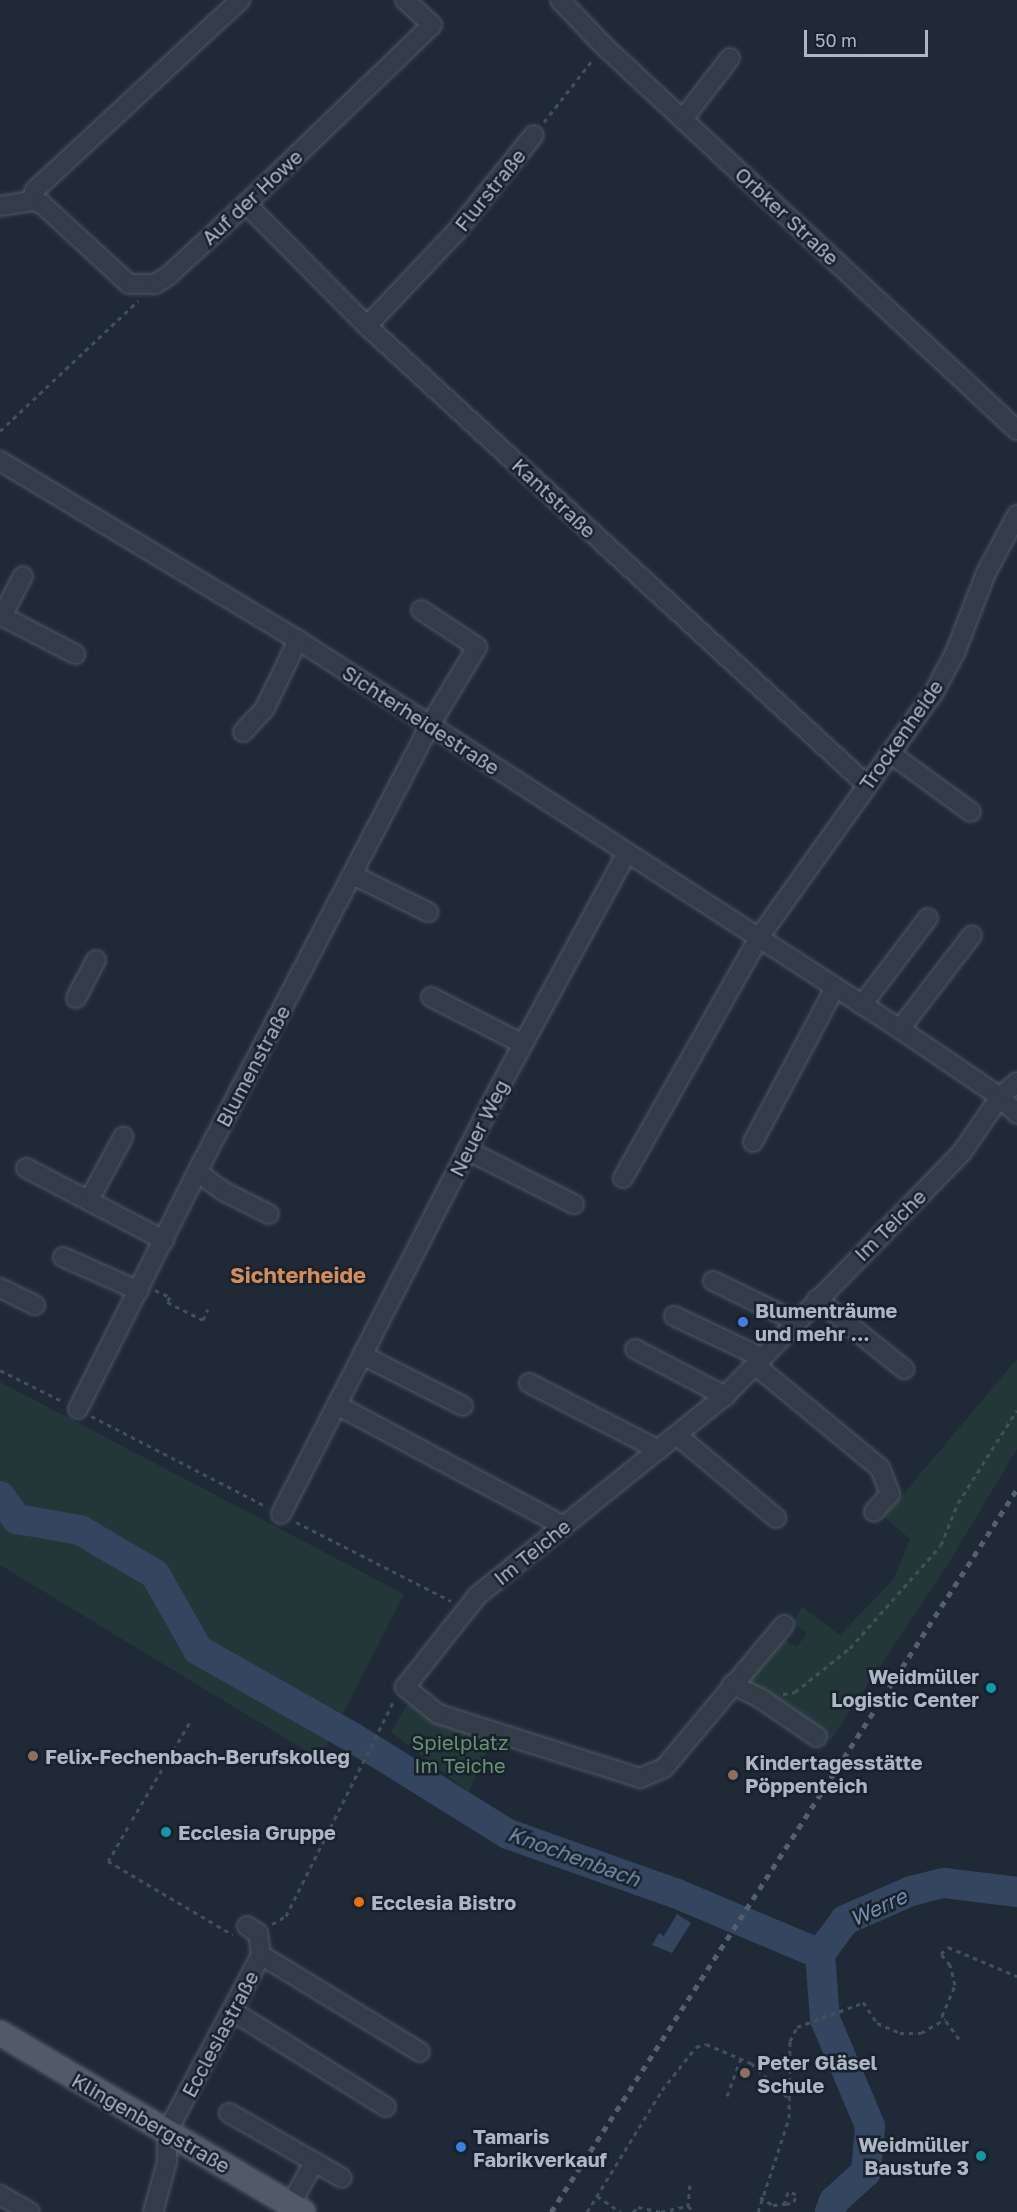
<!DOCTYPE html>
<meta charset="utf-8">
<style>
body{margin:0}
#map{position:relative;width:1017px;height:2212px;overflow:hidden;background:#202a37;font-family:"Golos Text",sans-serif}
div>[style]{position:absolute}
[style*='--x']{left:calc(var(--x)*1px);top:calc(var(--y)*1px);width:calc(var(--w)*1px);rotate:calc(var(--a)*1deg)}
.green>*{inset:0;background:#233739}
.water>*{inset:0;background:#33455f}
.river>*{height:30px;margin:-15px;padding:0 15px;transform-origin:15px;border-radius:15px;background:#33455f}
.path>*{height:3px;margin-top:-1.5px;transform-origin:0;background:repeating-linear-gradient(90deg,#3f5355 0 4.5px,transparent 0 9px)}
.roads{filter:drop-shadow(0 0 2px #515965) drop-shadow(0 0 2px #515965)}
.minor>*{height:18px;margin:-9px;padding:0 9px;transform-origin:9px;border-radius:9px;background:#333c47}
.major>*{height:24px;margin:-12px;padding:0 12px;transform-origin:12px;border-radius:12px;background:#515b67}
.rail>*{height:4.5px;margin-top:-2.25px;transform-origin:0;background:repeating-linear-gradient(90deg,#55606e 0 6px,transparent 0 12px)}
.dots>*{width:16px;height:16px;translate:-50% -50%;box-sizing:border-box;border:3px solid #19212c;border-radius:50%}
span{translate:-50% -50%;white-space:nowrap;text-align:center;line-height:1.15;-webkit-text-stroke:5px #19212c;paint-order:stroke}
.street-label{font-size:20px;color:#adb6c4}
.poi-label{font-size:20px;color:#adb6c4;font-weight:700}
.left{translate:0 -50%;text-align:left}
.right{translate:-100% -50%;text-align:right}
.park-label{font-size:20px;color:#65946f}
.water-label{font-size:21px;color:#758ead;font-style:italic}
.quarter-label{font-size:22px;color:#d38d59;font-weight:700}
.scale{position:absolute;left:804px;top:30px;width:124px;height:27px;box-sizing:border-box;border:3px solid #adb6c4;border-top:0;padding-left:8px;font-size:18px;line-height:21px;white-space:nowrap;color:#adb6c4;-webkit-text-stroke:4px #19212c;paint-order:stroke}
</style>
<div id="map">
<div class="green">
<div style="clip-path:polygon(1017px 1359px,1017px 1449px,945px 1569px,831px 1740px,744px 1681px,777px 1636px,797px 1647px,807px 1633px,793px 1623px,802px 1607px,840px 1635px,894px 1579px,910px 1539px,884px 1517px)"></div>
<div style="clip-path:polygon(0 1382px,404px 1594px,320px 1759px,0 1565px)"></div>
<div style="clip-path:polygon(408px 1703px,433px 1719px,492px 1739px,469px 1792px,391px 1732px)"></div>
</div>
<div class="water">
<div style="clip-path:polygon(677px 1914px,691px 1923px,672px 1953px,652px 1945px,659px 1933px,664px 1936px)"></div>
</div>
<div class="river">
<div style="--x:0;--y:1496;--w:29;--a:54"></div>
<div style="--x:17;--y:1519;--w:64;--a:9.9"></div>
<div style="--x:80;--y:1530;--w:87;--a:30.4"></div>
<div style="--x:155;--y:1574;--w:87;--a:60.5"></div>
<div style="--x:198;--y:1650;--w:177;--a:29.5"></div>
<div style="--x:352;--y:1737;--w:184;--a:31.9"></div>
<div style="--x:508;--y:1834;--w:177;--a:19.5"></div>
<div style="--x:675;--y:1893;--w:157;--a:22.8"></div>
<div style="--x:830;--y:2212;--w:12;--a:-70"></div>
<div style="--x:834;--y:2201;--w:43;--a:-42.2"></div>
<div style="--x:866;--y:2172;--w:46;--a:-85"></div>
<div style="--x:870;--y:2126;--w:116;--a:-112.8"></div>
<div style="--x:825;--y:2019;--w:65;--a:-94.4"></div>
<div style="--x:820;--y:1954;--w:42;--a:-53.7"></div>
<div style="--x:845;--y:1920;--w:72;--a:-23.7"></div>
<div style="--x:911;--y:1891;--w:34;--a:-14"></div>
<div style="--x:944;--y:1883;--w:74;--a:7"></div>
</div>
<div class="path">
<div style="--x:544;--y:122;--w:81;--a:-52"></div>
<div style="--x:0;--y:431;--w:190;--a:-43.3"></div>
<div style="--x:155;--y:1290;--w:17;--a:25"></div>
<div style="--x:170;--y:1297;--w:6;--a:121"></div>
<div style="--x:167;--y:1302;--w:40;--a:26.6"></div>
<div style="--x:203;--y:1320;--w:12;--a:-66"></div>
<div style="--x:0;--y:1370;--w:72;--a:26.6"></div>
<div style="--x:91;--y:1416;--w:198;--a:27.3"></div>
<div style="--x:296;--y:1522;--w:174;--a:27"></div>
<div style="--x:783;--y:1694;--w:12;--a:-9"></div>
<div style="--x:795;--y:1692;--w:70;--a:-38.7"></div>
<div style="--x:850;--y:1648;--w:137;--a:-48.5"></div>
<div style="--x:941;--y:1545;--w:45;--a:-68"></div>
<div style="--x:958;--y:1503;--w:110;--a:-57.6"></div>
<div style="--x:132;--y:1820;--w:114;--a:-59.4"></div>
<div style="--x:128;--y:1827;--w:39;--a:120"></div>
<div style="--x:108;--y:1861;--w:145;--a:30.6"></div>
<div style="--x:272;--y:1924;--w:16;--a:-30"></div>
<div style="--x:286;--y:1916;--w:241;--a:-63.4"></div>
<div style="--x:863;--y:2002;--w:25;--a:56"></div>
<div style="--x:877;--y:2023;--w:25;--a:23"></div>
<div style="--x:900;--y:2033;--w:21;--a:0"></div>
<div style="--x:921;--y:2033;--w:28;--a:-30"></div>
<div style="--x:959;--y:2039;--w:29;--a:-126"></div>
<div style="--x:942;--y:2016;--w:34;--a:-67"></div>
<div style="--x:955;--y:1985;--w:21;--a:-104"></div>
<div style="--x:950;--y:1965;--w:14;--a:-129"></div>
<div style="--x:941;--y:1954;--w:10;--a:-45"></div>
<div style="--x:948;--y:1947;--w:75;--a:22.8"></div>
<div style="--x:727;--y:2096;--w:40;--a:-69.8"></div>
<div style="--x:690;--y:2185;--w:21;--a:95"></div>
<div style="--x:688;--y:2206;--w:8;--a:45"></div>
<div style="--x:597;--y:2196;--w:29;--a:34"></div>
<div style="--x:760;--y:2197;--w:15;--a:32"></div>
<div style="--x:773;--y:2205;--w:11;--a:-5"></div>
<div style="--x:784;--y:2204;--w:2;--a:0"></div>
<div style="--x:786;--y:2204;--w:8;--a:-14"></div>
<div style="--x:794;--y:2202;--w:8;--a:-76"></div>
<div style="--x:796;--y:2194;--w:8;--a:-166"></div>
<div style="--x:788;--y:2192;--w:13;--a:108"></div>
<div style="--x:587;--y:2212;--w:143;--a:-58.4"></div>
<div style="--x:662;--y:2090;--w:55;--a:-51.7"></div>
<div style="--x:696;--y:2047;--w:10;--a:-17"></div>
<div style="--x:706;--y:2044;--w:49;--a:22.9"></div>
<div style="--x:751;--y:2063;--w:54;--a:43.5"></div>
<div style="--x:633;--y:2212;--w:7;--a:-45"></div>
<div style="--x:638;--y:2207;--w:24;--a:12"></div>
<div style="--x:661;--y:2212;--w:28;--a:-13"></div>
<div style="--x:758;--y:2212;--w:99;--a:-71.7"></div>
<div style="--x:789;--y:2118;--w:77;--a:-89.3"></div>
<div style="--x:790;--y:2041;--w:16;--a:-63"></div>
<div style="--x:797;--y:2027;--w:72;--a:-20.2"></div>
</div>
<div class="roads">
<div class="minor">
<div style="--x:560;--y:0;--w:64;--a:46.3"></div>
<div style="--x:604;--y:46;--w:564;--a:42.92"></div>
<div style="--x:683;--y:119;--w:77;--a:-52.4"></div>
<div style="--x:32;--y:201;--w:11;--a:-75"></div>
<div style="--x:35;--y:190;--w:280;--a:-42.8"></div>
<div style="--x:246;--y:204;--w:172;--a:45.2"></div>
<div style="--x:367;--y:326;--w:679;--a:42.55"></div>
<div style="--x:0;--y:206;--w:32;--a:-9"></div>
<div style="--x:32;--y:201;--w:10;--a:17"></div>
<div style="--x:42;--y:204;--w:118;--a:42.6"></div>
<div style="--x:129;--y:284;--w:26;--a:0"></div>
<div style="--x:155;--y:284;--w:15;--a:-32"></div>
<div style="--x:168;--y:276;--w:106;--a:-42.7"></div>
<div style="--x:246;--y:204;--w:258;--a:-43.9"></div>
<div style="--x:432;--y:25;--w:37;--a:-137"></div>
<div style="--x:367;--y:326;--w:127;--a:-46.6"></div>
<div style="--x:454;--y:234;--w:127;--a:-51.1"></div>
<div style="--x:0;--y:461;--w:348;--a:31"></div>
<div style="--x:298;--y:640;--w:157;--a:32.8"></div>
<div style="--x:430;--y:725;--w:560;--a:32.9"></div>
<div style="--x:900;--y:1029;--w:121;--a:34.2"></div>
<div style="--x:1000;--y:1097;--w:24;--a:45"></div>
<div style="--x:0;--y:615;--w:85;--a:27.5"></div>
<div style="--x:2;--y:616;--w:45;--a:-62.3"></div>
<div style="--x:243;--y:732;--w:33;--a:-47"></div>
<div style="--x:265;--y:708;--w:76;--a:-64.1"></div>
<div style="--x:890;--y:753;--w:100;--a:36.1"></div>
<div style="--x:353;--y:875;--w:84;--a:26.3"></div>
<div style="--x:431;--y:997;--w:103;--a:27.1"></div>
<div style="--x:76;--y:998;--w:43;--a:-62.2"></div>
<div style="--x:862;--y:1005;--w:109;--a:-52.8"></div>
<div style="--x:900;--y:1029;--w:118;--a:-52.5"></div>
<div style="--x:753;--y:1142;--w:174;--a:-62"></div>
<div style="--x:467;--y:1150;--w:120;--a:26.8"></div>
<div style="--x:26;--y:1168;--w:156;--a:27.6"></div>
<div style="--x:197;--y:1172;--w:34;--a:36"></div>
<div style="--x:225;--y:1192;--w:49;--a:26.6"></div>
<div style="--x:623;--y:1178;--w:274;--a:-60.5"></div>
<div style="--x:758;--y:939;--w:301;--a:-54.5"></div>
<div style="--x:933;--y:694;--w:47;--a:-61.8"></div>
<div style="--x:955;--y:653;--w:86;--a:-68.8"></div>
<div style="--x:986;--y:573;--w:66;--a:-61.9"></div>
<div style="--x:89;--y:1200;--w:72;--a:-61.6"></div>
<div style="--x:63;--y:1257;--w:83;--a:24.1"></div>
<div style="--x:713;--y:1281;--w:91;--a:26"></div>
<div style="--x:0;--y:1288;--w:39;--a:26"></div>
<div style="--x:817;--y:1299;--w:112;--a:38.8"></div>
<div style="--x:674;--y:1316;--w:98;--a:25.3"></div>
<div style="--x:635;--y:1349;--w:102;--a:27.6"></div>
<div style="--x:362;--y:1355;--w:113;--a:26.8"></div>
<div style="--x:755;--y:1365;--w:162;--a:39.5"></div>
<div style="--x:880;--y:1468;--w:28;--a:69"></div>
<div style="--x:890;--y:1494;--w:24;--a:132"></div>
<div style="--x:529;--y:1383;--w:146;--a:27.3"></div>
<div style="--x:337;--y:1405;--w:257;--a:28.1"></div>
<div style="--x:78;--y:1409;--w:265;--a:-63.3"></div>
<div style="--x:197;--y:1172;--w:504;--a:-62.47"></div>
<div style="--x:430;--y:725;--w:91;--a:-58.9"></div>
<div style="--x:477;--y:647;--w:67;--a:-146.5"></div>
<div style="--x:678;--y:1436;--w:128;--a:39.9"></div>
<div style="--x:281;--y:1514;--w:474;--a:-62.9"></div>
<div style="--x:497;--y:1092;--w:272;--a:-61.5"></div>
<div style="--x:784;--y:1625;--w:187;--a:130"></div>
<div style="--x:664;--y:1768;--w:26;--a:157"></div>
<div style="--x:640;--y:1778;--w:212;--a:-162.4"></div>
<div style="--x:438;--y:1714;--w:43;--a:-140.7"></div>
<div style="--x:405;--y:1687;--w:117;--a:-51.6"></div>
<div style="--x:478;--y:1595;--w:317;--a:-38.9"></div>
<div style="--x:725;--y:1396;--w:340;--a:-45.8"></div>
<div style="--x:962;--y:1152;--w:67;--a:-55.4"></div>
<div style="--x:1000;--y:1097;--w:23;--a:-41"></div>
<div style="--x:732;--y:1684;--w:31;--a:27"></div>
<div style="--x:760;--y:1698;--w:69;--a:34.4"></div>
<div style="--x:261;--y:1955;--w:186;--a:31.4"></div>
<div style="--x:234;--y:2012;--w:179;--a:32"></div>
<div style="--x:229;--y:2113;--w:130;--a:29.9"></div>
<div style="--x:0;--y:2195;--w:34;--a:30"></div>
<div style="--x:291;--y:2204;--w:48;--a:-61.3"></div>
<div style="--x:153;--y:2212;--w:52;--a:-74.4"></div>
<div style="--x:167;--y:2162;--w:30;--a:-90"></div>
<div style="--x:167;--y:2132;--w:200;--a:-62"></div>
<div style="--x:261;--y:1955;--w:22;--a:-98"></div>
<div style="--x:258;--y:1933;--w:13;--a:-148"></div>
</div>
<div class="major">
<div style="--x:0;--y:2033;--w:352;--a:30.6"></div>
</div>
</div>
<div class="rail">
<div style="--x:551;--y:2212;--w:860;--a:-57.2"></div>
</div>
<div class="dots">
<div style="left:743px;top:1322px;background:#3f7fe0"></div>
<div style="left:991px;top:1688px;background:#0f9aa8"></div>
<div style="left:33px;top:1756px;background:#8d6e63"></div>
<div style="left:733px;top:1775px;background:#8d6e63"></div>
<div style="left:166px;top:1832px;background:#0f9aa8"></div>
<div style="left:359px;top:1902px;background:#e8710a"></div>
<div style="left:745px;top:2073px;background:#8d6e63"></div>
<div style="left:461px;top:2147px;background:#3f7fe0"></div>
<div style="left:981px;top:2156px;background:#0f9aa8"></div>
</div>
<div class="street-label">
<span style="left:490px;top:190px;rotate:-51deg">Flurstraße</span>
<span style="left:252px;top:197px;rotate:-43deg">Auf der Howe</span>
<span style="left:787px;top:216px;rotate:43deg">Orbker Straße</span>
<span style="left:554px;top:498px;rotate:43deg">Kantstraße</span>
<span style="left:421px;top:720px;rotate:33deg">Sichterheidestraße</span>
<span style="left:901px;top:735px;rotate:-55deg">Trockenheide</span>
<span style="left:253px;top:1066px;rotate:-62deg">Blumenstraße</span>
<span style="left:479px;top:1128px;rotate:-63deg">Neuer Weg</span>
<span style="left:890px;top:1225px;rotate:-45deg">Im Teiche</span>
<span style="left:532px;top:1552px;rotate:-39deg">Im Teiche</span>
<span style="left:220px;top:2034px;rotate:-62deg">Ecclesiastraße</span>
<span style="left:151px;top:2123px;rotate:30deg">Klingenbergstraße</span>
</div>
<div class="poi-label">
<span class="left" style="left:755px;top:1322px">Blumenträume<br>und mehr ...</span>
<span class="right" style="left:979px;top:1688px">Weidmüller<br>Logistic Center</span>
<span class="left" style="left:45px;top:1756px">Felix-Fechenbach-Berufskolleg</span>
<span class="left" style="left:745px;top:1774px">Kindertagesstätte<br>Pöppenteich</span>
<span class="left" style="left:178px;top:1832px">Ecclesia Gruppe</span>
<span class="left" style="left:371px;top:1902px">Ecclesia Bistro</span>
<span class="left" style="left:757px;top:2074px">Peter Gläsel<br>Schule</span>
<span class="left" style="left:473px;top:2148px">Tamaris<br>Fabrikverkauf</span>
<span class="right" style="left:969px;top:2156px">Weidmüller<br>Baustufe 3</span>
</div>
<div class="park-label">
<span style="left:460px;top:1754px">Spielplatz<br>Im Teiche</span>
</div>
<div class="water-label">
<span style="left:574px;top:1856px;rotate:20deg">Knochenbach</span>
<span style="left:878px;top:1907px;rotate:-25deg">Werre</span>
</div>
<div class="quarter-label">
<span style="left:298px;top:1275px">Sichterheide</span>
</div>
<div class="scale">50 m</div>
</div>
